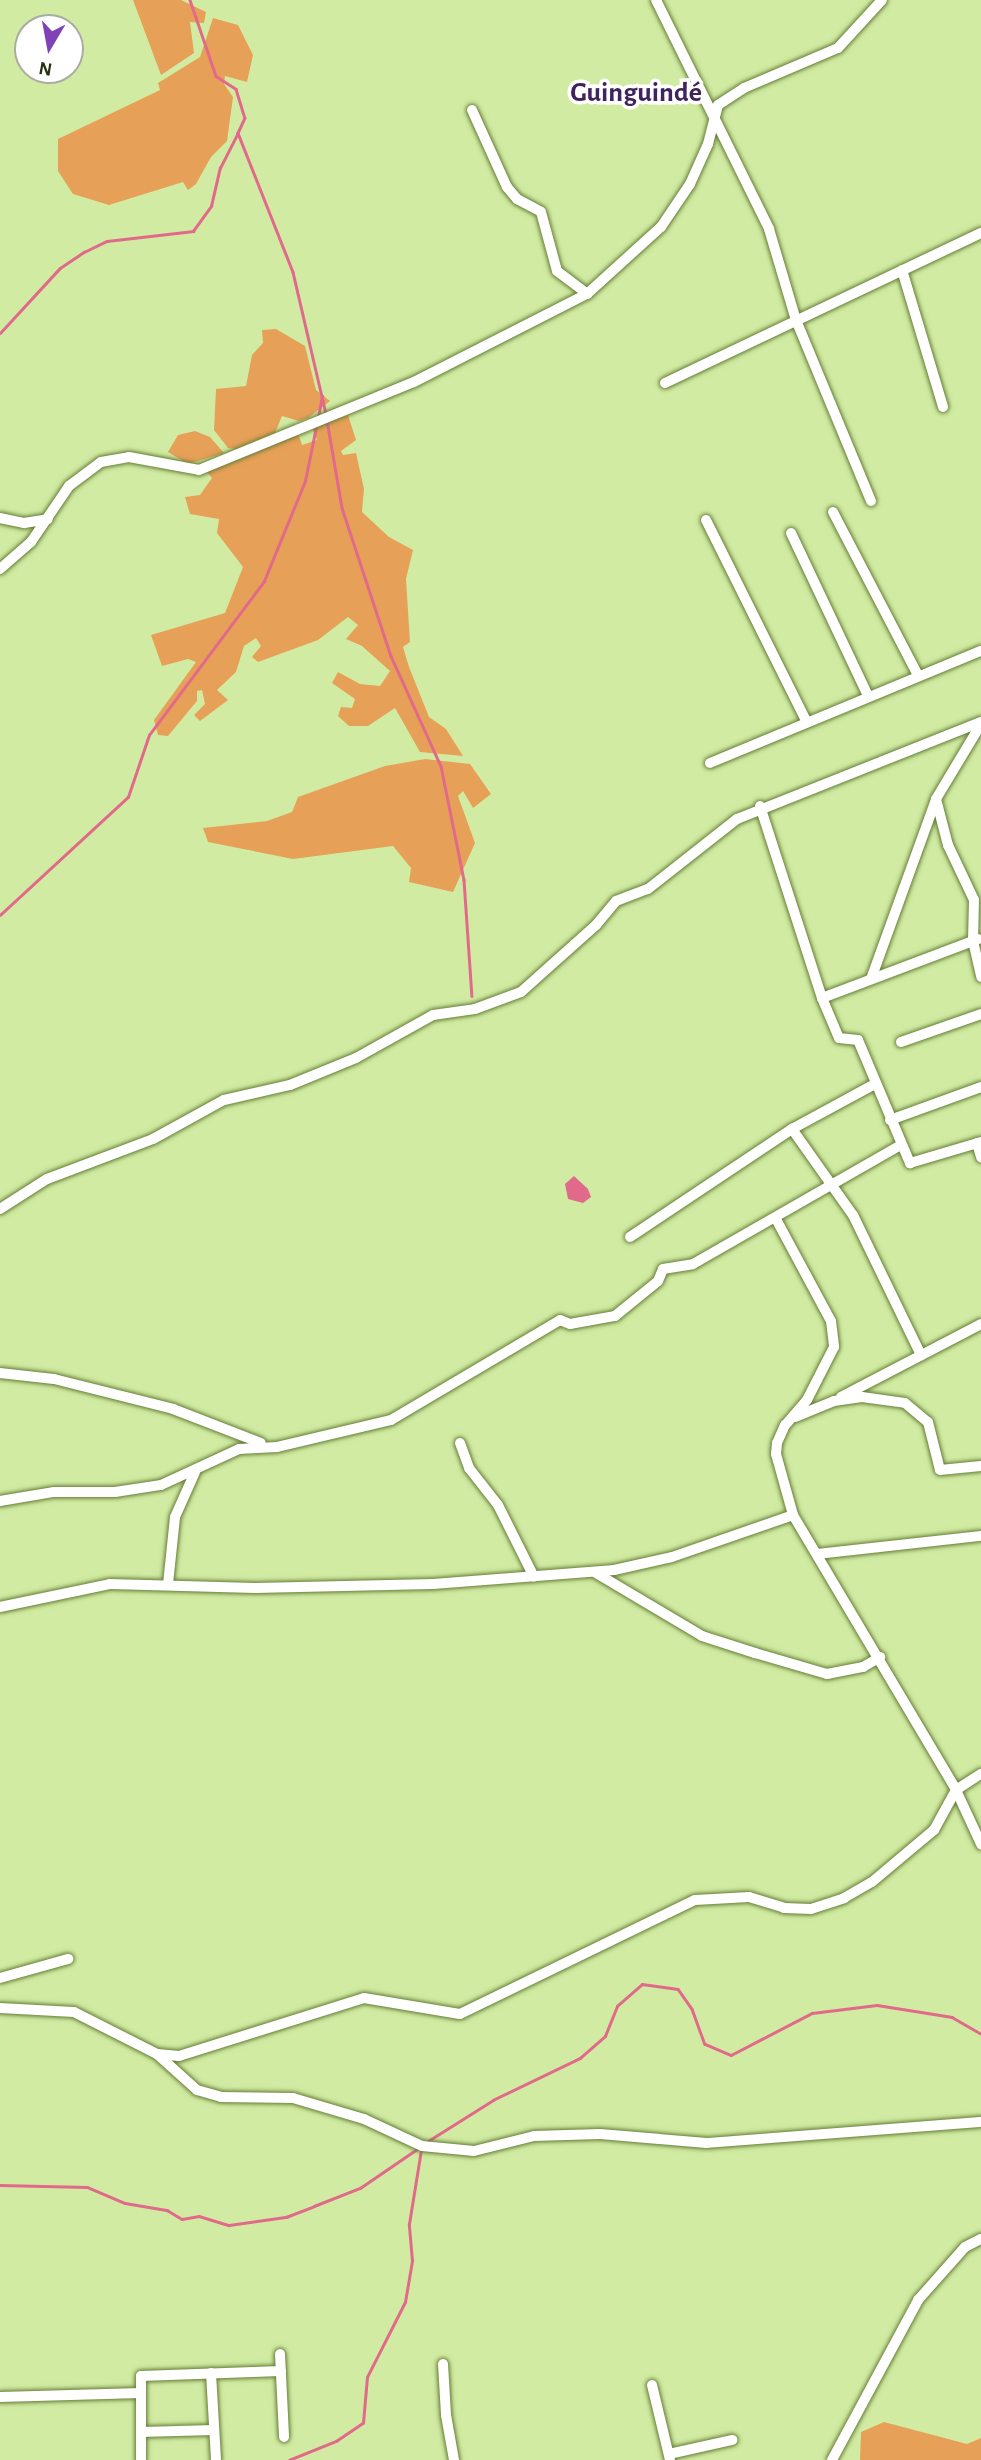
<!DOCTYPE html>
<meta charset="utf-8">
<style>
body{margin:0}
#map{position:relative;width:981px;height:2460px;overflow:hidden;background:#d1eca2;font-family:"Alegreya Sans",sans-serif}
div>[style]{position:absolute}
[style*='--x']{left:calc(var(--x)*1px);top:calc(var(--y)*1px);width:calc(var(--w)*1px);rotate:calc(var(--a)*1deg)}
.green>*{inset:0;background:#e7a057}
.water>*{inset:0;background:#e16a8b}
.stream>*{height:2.5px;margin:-1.25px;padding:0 1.25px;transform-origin:1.25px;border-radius:1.25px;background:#e16a8b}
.roads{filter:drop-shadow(0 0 2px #667d37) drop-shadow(0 0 2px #667d37)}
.minor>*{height:10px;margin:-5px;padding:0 5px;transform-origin:5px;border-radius:5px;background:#fff}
span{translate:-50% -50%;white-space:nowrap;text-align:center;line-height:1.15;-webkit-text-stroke:7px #fff;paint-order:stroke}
.quarter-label{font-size:28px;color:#40245d;font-weight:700}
.north{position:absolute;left:14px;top:14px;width:70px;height:70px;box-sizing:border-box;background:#fff;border:2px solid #a9ada1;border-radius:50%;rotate:190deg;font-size:19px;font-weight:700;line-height:28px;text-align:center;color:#273113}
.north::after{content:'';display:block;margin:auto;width:24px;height:32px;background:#7f42b7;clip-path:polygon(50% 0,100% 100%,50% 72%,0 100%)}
</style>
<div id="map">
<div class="green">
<div style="clip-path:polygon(133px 0,181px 0,206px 12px,204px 23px,190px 22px,194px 53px,161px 75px)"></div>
<div style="clip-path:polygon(213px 18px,238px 25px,253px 55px,247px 82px,225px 76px,224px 84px,233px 97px,227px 141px,211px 157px,196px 184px,188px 190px,183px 182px,109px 205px,73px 194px,58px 171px,58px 139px,160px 90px,158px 83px,200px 57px)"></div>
<div style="clip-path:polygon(276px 329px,305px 346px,316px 390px,330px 401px,308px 418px,299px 421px,282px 416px,275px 433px,236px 449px,228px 448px,214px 430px,216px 389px,246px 386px,252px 355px,263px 343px,262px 330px)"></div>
<div style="clip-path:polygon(348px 415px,356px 440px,341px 451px,343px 455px,356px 453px,364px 489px,362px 512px,389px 537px,413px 550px,406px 579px,410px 642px,403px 647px,409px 667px,429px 717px,446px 729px,463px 756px,420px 752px,395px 708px,368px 726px,349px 726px,338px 716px,341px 707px,352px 708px,355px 699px,332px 683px,338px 672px,360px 684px,380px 686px,390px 671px,362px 646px,346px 639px,358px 625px,348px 617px,318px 640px,258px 662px,252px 657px,261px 646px,256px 638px,244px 646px,236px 672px,217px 690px,228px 700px,200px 721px,194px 715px,205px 704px,202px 690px,197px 691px,197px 701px,168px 736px,158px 735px,154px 720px,196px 662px,188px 659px,162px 666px,151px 635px,225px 613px,243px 567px,217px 533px,219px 519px,190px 514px,185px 497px,200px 495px,212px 478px,207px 472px,298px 433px,302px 445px,317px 440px,312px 428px)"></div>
<div style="clip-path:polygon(195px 431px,210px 437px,224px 453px,188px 464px,168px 452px,178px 435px)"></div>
<div style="clip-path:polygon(425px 759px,470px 764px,491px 794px,473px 808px,463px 791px,458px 796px,475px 843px,453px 892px,409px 882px,411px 868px,393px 846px,293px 859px,208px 842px,203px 828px,267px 821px,292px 812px,298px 797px,385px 766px)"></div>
<div style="clip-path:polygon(884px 2422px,967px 2444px,981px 2438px,981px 2460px,860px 2460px,861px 2432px)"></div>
</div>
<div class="water">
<div style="clip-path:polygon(574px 1176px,588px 1189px,591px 1197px,583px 1203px,568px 1199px,565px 1184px)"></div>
</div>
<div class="stream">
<div style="--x:190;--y:0;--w:80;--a:71.1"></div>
<div style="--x:216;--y:76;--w:24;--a:33"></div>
<div style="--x:236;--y:89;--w:30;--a:73"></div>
<div style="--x:245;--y:118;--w:17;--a:115"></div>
<div style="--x:238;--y:133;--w:149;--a:68.4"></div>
<div style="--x:293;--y:272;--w:146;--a:76.9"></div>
<div style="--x:0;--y:333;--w:88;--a:-47.3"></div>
<div style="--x:60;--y:268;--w:29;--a:-34"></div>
<div style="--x:84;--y:252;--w:25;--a:-26"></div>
<div style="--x:107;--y:241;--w:87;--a:-6.6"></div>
<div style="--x:193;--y:231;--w:31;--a:-54"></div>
<div style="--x:211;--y:206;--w:39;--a:-77"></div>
<div style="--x:220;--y:168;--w:39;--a:-63"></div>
<div style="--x:318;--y:417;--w:21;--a:-79"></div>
<div style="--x:327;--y:420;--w:89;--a:80.3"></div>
<div style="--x:342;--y:508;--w:156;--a:71.7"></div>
<div style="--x:391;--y:656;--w:121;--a:65.6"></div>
<div style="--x:441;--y:766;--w:116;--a:78.6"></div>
<div style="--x:464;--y:880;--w:116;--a:86.1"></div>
<div style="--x:0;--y:915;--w:174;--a:-42.7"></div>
<div style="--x:128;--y:797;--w:65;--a:-71.3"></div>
<div style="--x:149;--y:735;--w:192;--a:-53.2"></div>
<div style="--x:264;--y:581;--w:108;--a:-67.7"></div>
<div style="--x:305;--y:481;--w:55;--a:-78.5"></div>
<div style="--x:428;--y:2141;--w:77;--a:-32.2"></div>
<div style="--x:493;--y:2100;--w:97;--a:-25.8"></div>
<div style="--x:580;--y:2058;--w:33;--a:-41"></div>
<div style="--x:605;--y:2036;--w:32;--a:-68"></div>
<div style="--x:617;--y:2006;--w:33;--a:-41"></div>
<div style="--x:642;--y:1984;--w:36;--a:8"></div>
<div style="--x:678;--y:1989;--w:24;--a:55"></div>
<div style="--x:692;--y:2009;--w:37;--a:70"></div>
<div style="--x:705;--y:2044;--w:28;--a:23"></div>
<div style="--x:731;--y:2055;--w:91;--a:-27.4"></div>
<div style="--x:812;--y:2013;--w:65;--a:-7"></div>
<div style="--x:877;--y:2005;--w:76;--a:9.1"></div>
<div style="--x:952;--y:2017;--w:34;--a:30"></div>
<div style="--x:0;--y:2185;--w:87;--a:1.3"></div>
<div style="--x:87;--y:2187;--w:41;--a:22.8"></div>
<div style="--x:125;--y:2203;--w:43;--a:9.5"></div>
<div style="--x:167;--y:2210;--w:17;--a:31"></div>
<div style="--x:182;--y:2219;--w:17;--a:-10"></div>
<div style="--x:199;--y:2216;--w:31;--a:17"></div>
<div style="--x:229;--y:2225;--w:58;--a:-8"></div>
<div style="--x:286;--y:2217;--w:30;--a:-21"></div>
<div style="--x:314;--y:2206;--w:49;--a:-21.4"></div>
<div style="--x:360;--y:2188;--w:73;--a:-34.3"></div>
<div style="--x:289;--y:2460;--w:51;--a:-22"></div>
<div style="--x:336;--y:2441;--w:32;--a:-34"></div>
<div style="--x:363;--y:2423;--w:46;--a:-85"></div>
<div style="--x:367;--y:2377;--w:84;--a:-63.1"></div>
<div style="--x:405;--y:2302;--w:42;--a:-80.3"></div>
<div style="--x:412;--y:2261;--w:37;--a:-95"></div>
<div style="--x:409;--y:2224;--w:75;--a:-80.8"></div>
</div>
<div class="roads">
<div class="minor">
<div style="--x:656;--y:0;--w:255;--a:63.7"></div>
<div style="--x:769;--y:229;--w:95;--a:73.5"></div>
<div style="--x:796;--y:320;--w:196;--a:67.5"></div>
<div style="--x:472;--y:110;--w:85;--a:65.6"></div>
<div style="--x:507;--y:187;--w:16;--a:50"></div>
<div style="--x:517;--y:199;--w:27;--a:28"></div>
<div style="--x:541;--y:212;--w:61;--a:74.8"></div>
<div style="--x:557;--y:271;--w:38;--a:37"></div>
<div style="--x:902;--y:270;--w:143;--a:73.3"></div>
<div style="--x:665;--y:383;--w:350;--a:-25.4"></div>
<div style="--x:833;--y:512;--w:184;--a:62.5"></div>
<div style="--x:0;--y:518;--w:25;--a:12"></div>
<div style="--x:24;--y:523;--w:24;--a:-9"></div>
<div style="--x:706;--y:520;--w:225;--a:63.5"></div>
<div style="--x:791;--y:533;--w:180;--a:64.7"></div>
<div style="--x:0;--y:569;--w:41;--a:-41.1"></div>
<div style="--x:31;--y:542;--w:68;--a:-55.8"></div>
<div style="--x:69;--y:486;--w:40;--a:-37"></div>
<div style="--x:101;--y:462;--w:28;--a:-10"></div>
<div style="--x:129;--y:457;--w:71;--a:10.5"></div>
<div style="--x:199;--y:470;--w:232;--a:-22.3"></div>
<div style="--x:414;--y:382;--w:194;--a:-27"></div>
<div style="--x:587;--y:294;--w:100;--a:-42.2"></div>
<div style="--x:661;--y:227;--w:52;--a:-56"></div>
<div style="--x:690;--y:184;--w:44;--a:-65.8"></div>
<div style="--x:708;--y:144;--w:40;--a:-75.6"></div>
<div style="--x:718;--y:105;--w:31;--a:-33"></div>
<div style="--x:744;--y:88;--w:102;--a:-23.1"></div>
<div style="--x:838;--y:48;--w:65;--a:-47.5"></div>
<div style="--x:710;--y:763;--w:293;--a:-22.5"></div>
<div style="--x:936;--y:799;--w:48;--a:75.4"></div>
<div style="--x:948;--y:845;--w:61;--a:64.7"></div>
<div style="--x:974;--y:900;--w:41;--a:91.4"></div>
<div style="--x:973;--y:941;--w:37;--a:77"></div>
<div style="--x:760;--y:806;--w:202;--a:72.1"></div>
<div style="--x:822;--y:998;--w:43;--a:67"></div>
<div style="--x:839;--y:1038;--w:19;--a:6"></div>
<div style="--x:858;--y:1040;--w:134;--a:67.1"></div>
<div style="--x:910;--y:1163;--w:74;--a:-16.5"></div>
<div style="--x:871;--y:979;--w:191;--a:-70.1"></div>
<div style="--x:936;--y:799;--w:87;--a:-59"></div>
<div style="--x:822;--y:998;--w:167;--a:-20.7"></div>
<div style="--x:901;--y:1042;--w:85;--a:-19.3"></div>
<div style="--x:890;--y:1120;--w:97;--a:-19.9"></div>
<div style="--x:792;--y:1129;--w:105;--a:54.7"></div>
<div style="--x:853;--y:1215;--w:156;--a:64.1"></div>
<div style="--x:977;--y:1143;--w:15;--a:74"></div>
<div style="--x:0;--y:1209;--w:56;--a:-32.6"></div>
<div style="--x:47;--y:1179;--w:113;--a:-20.7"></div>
<div style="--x:153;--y:1139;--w:81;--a:-28.8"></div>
<div style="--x:224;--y:1100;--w:68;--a:-12.8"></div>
<div style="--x:290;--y:1085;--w:71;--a:-22.2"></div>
<div style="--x:356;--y:1058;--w:88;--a:-29.2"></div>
<div style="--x:433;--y:1015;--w:42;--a:-8.1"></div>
<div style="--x:475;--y:1009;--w:49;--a:-20.3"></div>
<div style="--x:521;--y:992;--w:101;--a:-41.8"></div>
<div style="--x:596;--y:925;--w:31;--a:-50"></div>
<div style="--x:616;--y:901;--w:34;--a:-21"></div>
<div style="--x:648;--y:889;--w:113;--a:-38.2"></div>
<div style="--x:737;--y:819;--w:263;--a:-21.7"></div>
<div style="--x:776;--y:1219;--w:116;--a:61.7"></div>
<div style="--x:831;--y:1321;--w:26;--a:83"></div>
<div style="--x:834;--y:1347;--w:59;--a:117"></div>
<div style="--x:807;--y:1400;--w:33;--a:131"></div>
<div style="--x:785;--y:1425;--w:20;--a:114"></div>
<div style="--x:777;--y:1443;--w:11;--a:95"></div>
<div style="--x:776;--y:1454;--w:63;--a:74.4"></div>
<div style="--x:793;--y:1515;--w:320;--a:59.3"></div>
<div style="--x:956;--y:1790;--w:30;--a:-33"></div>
<div style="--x:630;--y:1237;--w:195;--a:-33.7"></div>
<div style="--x:792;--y:1129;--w:94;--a:-28.5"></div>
<div style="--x:0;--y:1373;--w:54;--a:6.3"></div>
<div style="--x:54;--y:1379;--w:123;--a:14.1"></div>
<div style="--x:173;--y:1409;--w:94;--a:21.1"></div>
<div style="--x:841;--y:1397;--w:158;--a:-27.5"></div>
<div style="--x:795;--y:1417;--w:42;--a:-22.3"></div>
<div style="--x:834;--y:1401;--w:28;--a:-8"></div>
<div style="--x:862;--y:1397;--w:43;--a:7.9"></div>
<div style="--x:905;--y:1403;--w:30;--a:40"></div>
<div style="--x:928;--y:1422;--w:49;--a:76"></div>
<div style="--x:940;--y:1470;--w:41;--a:-5.6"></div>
<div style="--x:460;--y:1443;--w:27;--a:70"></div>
<div style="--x:469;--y:1468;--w:47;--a:51.9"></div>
<div style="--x:498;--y:1505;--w:80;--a:63.4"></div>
<div style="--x:0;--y:1501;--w:55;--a:-9.5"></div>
<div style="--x:54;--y:1492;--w:61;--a:0"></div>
<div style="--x:115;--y:1492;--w:47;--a:-8.7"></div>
<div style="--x:161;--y:1485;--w:86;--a:-24.8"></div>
<div style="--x:239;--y:1449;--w:38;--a:-3"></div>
<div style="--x:277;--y:1447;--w:117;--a:-13.3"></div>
<div style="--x:391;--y:1420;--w:196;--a:-30.6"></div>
<div style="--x:560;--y:1320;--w:11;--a:22"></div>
<div style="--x:570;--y:1324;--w:46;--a:-10.1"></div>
<div style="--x:615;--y:1316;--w:55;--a:-39.1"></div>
<div style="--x:658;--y:1281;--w:13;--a:-67"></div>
<div style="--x:663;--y:1269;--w:30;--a:-9"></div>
<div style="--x:693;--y:1264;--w:240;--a:-29.8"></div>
<div style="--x:817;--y:1554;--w:165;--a:-6.3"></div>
<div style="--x:596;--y:1573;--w:123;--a:30.7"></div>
<div style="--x:702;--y:1636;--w:56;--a:17.8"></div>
<div style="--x:755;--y:1653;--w:75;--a:16.3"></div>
<div style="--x:827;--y:1674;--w:37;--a:-11"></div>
<div style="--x:863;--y:1667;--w:20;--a:-30"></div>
<div style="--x:168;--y:1584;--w:67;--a:-84"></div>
<div style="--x:175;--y:1517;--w:49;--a:-66"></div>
<div style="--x:0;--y:1607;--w:112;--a:-11.8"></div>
<div style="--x:110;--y:1584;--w:145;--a:1.6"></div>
<div style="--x:255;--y:1588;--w:178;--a:-1.3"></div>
<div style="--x:433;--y:1584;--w:182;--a:-4.4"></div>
<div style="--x:614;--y:1570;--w:59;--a:-12.6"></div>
<div style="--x:672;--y:1557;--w:128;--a:-19.1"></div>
<div style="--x:956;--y:1790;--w:60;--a:65.2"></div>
<div style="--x:0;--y:1978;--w:71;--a:-15.6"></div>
<div style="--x:0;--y:2008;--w:74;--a:3.1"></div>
<div style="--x:74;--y:2012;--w:93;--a:26.8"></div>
<div style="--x:157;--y:2054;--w:22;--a:5"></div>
<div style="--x:179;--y:2056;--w:194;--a:-17.4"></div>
<div style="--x:364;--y:1998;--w:97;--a:9.5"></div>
<div style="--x:460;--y:2014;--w:261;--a:-25.9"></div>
<div style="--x:695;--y:1900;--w:54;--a:-3.2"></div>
<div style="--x:749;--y:1897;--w:37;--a:17"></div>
<div style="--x:784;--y:1908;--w:27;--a:2"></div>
<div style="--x:811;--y:1909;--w:35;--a:-18"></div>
<div style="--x:844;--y:1898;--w:32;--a:-30"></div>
<div style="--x:872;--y:1882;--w:81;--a:-40"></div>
<div style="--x:934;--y:1830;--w:46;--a:-61.2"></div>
<div style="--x:157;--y:2054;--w:54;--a:42"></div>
<div style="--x:197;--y:2090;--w:25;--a:16"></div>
<div style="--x:221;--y:2097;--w:72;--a:0.8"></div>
<div style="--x:293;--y:2098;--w:74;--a:16.5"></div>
<div style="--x:364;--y:2119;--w:64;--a:25"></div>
<div style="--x:422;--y:2146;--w:52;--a:5.5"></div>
<div style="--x:474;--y:2151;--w:62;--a:-14"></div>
<div style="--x:534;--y:2136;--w:66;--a:-1.7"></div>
<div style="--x:600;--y:2134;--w:107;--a:4.8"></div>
<div style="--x:707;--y:2143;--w:275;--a:-4.4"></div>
<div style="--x:280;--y:2354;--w:83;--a:87.2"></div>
<div style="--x:443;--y:2364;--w:51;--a:86.6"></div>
<div style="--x:446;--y:2415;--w:46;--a:79.9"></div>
<div style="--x:211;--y:2373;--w:87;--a:86.7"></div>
<div style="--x:652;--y:2385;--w:77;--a:76.5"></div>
<div style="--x:0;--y:2397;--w:141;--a:-1.6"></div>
<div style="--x:141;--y:2432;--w:73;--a:-1.6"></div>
<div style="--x:669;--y:2454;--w:65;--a:-12.5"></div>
<div style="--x:141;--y:2460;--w:84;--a:-90"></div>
<div style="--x:141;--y:2376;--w:140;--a:-2"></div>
<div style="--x:832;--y:2460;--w:182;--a:-61.7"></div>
<div style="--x:918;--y:2300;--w:71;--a:-48.4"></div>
<div style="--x:965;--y:2247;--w:18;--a:-27"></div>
</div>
</div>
<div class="quarter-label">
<span style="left:636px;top:93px">Guinguindé</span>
</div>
<div class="north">N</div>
</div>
